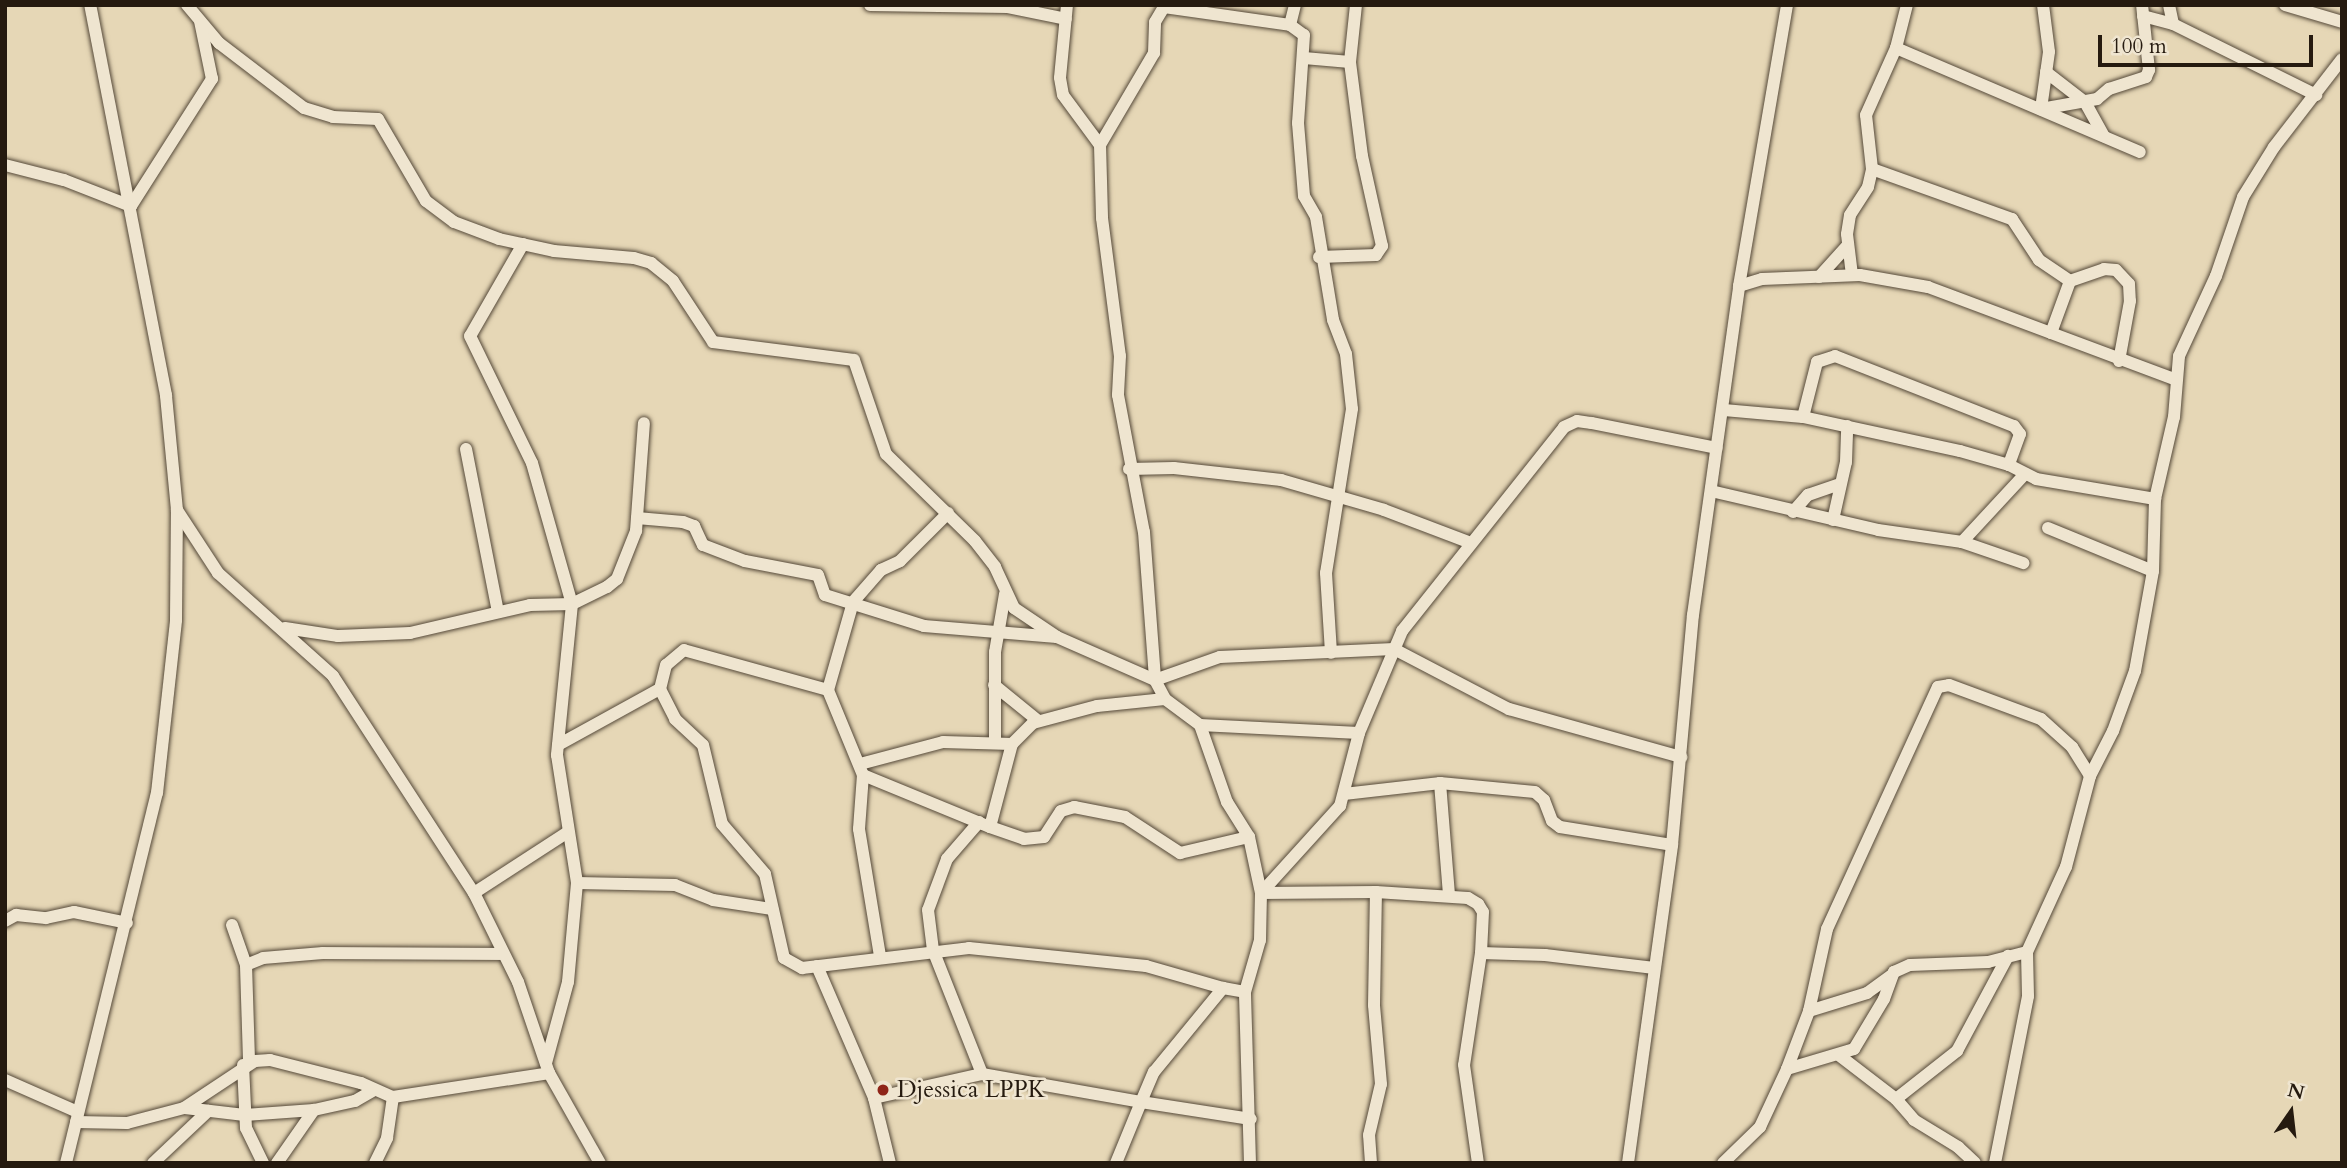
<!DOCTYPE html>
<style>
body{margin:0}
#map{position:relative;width:2347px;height:1168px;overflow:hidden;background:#e6d7b6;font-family:Cardo,serif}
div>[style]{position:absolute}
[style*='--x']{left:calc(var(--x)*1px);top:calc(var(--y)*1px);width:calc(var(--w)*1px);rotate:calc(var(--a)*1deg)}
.roads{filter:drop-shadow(0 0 2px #554939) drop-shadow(0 0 2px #554939)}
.street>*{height:12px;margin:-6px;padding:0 6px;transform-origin:6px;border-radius:6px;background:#efe5d0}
.dots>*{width:19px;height:19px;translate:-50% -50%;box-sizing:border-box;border:4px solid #efe5d0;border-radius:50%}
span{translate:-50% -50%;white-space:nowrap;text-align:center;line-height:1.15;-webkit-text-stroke:5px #efe5d0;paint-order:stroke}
.poi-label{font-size:24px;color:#251a0f}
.left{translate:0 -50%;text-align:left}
.frame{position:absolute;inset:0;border:7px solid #251a0f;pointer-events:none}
.north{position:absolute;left:2256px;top:1077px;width:70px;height:70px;-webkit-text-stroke:5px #efe5d0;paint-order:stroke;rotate:14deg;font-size:19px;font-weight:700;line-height:28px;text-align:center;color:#251a0f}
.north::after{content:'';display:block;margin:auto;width:24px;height:32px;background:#251a0f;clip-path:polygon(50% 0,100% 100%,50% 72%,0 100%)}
.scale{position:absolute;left:2098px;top:35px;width:215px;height:32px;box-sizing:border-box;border:4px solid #251a0f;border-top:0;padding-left:9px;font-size:21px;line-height:24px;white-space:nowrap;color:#251a0f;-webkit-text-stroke:5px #efe5d0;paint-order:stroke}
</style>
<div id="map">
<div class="roads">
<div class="street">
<div style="--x:187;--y:5;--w:50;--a:49.9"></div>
<div style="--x:219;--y:43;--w:107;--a:37.4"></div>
<div style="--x:304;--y:108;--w:30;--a:17"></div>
<div style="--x:333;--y:117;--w:45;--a:2.5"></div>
<div style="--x:378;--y:119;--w:95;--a:59.7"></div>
<div style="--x:426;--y:201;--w:35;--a:37"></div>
<div style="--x:454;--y:222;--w:48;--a:20.7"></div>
<div style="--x:499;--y:239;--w:56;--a:12.3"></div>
<div style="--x:554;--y:251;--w:80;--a:5"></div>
<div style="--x:634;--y:258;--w:18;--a:16"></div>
<div style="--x:651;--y:263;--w:28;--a:39"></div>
<div style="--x:673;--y:281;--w:73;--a:56.7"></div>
<div style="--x:713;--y:342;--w:142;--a:7.3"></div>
<div style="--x:854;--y:360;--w:99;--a:71.2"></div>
<div style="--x:886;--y:454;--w:124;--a:44.3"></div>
<div style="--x:975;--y:541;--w:33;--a:52"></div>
<div style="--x:995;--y:567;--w:45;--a:65.1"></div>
<div style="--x:1014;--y:608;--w:52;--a:34"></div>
<div style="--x:1057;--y:637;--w:107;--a:23.7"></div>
<div style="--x:1155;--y:680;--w:21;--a:62"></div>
<div style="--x:1165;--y:699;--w:44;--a:36.6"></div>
<div style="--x:1200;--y:725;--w:82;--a:70.7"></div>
<div style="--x:1227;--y:802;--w:41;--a:57.8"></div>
<div style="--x:1249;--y:837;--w:57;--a:77.9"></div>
<div style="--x:1261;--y:893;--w:115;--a:-0.5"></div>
<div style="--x:1376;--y:892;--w:92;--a:3.7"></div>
<div style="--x:1468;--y:898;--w:12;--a:31"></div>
<div style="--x:1478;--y:904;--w:9;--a:58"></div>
<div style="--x:1483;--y:912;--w:41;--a:92.8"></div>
<div style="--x:1481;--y:953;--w:113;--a:98.6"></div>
<div style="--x:1464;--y:1065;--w:99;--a:81.9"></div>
<div style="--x:870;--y:5;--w:138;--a:0.8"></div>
<div style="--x:1008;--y:7;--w:59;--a:11.7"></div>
<div style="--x:1067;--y:5;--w:73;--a:95.5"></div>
<div style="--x:1060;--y:78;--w:17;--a:80"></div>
<div style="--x:1063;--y:95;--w:62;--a:53.5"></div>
<div style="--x:1100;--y:145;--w:73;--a:88.4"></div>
<div style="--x:1102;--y:218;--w:139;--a:82.6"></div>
<div style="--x:1120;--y:356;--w:39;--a:93"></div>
<div style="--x:1118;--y:395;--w:139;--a:79.3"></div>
<div style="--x:1144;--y:532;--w:148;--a:85.7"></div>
<div style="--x:1155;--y:680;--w:69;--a:-19.5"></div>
<div style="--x:1220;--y:657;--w:174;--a:-2.6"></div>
<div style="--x:1394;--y:649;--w:130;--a:27.6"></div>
<div style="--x:1509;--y:709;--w:179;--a:15.6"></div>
<div style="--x:2043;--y:5;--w:47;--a:82.7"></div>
<div style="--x:2049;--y:52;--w:58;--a:98"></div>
<div style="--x:2041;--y:109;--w:57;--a:-10.1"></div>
<div style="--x:2097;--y:99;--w:16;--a:-40"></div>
<div style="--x:2109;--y:89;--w:39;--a:-18"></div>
<div style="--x:2146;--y:77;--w:8;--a:-67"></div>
<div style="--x:2149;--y:70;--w:65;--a:-96.1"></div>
<div style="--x:2169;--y:5;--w:19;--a:78"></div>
<div style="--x:2285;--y:5;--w:59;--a:16.6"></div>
<div style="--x:2143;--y:16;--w:31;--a:15"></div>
<div style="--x:2173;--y:24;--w:160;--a:26.4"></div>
<div style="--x:1290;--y:25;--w:17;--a:36"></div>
<div style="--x:1304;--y:35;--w:88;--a:93.9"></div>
<div style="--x:1298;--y:123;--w:73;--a:85.3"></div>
<div style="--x:1304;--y:196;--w:24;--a:60"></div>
<div style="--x:1316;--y:217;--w:104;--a:80.6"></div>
<div style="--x:1333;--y:320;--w:36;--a:69"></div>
<div style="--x:1346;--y:354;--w:55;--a:83.8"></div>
<div style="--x:1352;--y:409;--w:166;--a:99"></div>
<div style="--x:1326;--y:573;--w:80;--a:86.4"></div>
<div style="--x:1896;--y:48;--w:265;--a:23.1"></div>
<div style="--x:1304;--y:58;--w:46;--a:5"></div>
<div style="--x:2046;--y:72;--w:49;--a:37.6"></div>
<div style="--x:2085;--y:102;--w:39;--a:61"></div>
<div style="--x:1100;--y:145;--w:107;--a:-59.6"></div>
<div style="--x:1154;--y:53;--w:31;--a:-88"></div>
<div style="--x:1155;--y:22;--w:17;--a:-59"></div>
<div style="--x:1164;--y:7;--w:127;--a:8.1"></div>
<div style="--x:1290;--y:25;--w:21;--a:-76"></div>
<div style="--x:5;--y:165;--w:61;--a:14.3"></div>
<div style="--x:64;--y:180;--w:72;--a:21.2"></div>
<div style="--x:131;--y:206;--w:151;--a:-57.5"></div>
<div style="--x:212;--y:79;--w:59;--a:-101.7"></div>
<div style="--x:1872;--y:169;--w:149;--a:19.7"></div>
<div style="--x:2012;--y:219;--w:49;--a:56.6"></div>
<div style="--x:2039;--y:260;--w:37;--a:34"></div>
<div style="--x:523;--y:244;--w:106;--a:119.9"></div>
<div style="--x:470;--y:336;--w:141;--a:64"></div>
<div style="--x:532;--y:463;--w:147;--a:74.2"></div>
<div style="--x:572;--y:604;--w:152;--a:95.7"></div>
<div style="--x:557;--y:755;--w:130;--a:81.1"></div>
<div style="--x:577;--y:883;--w:99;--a:95.2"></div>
<div style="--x:568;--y:982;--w:84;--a:105.2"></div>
<div style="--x:1319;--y:257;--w:57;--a:-2"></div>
<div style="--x:1376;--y:255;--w:11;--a:-56"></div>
<div style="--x:1382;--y:246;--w:92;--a:-102.5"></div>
<div style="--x:1362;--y:156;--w:95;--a:-97.3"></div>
<div style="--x:1350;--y:62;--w:57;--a:-84"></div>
<div style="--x:1852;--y:275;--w:41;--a:-97"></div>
<div style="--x:1847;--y:234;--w:19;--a:-81"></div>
<div style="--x:1850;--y:215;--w:33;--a:-57"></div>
<div style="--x:1868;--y:187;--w:18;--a:-77"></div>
<div style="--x:1872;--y:169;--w:54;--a:-96.3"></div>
<div style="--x:1866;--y:115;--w:73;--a:-65.9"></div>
<div style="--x:1896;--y:48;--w:44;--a:-75.7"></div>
<div style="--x:1819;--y:277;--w:43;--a:-47.8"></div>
<div style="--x:1739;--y:286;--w:24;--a:-17"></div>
<div style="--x:1762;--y:279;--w:98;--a:-2.3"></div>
<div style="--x:1860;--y:275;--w:69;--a:10"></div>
<div style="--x:1928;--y:287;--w:263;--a:20.5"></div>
<div style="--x:2051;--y:333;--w:55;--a:-69.9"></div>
<div style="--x:2070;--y:281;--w:36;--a:-19"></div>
<div style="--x:2104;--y:269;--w:12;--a:5"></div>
<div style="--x:2116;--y:270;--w:19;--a:47"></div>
<div style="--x:2129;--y:284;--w:17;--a:87"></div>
<div style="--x:2130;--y:301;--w:61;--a:100.4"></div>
<div style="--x:1724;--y:410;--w:79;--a:5.1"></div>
<div style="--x:1803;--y:417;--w:161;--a:12.2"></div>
<div style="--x:1960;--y:451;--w:51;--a:15.9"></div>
<div style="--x:2009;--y:465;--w:30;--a:27"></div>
<div style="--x:2036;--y:479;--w:121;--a:9.5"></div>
<div style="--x:1803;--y:417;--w:57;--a:-75.7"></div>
<div style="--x:1817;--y:362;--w:19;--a:-18"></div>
<div style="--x:1835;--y:356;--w:192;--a:21.4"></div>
<div style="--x:2014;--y:426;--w:10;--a:53"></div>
<div style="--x:2020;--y:434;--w:33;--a:110"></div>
<div style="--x:466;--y:449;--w:166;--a:78.9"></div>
<div style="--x:1129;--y:469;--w:45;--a:-1.3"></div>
<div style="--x:1174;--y:468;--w:108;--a:6.4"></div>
<div style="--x:1281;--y:480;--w:107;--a:16.2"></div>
<div style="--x:1384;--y:510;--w:93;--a:20.8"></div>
<div style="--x:1711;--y:491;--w:171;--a:13.1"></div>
<div style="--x:1878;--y:530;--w:85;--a:8.1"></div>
<div style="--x:1962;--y:542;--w:65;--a:19"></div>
<div style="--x:177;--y:510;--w:75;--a:56.9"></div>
<div style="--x:218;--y:573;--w:154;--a:41.8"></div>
<div style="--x:333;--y:676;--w:259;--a:57"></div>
<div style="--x:474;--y:893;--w:99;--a:63.7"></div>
<div style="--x:518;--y:982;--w:96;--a:71.2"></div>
<div style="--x:549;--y:1073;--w:103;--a:60.5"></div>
<div style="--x:1793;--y:512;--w:23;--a:-49"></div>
<div style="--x:1808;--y:495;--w:31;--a:-19"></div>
<div style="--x:637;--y:518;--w:46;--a:5"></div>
<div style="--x:683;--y:522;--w:12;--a:20"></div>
<div style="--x:694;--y:526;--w:21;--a:65"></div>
<div style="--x:703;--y:545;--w:45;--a:20.9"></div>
<div style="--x:745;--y:561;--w:74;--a:10.9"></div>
<div style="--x:818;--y:575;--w:21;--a:71"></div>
<div style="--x:825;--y:595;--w:104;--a:17.4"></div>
<div style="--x:924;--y:626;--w:133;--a:4.7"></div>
<div style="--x:1833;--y:520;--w:59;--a:-77.4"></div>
<div style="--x:1846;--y:462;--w:36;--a:-88"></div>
<div style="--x:2048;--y:528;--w:113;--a:22.3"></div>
<div style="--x:1962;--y:542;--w:93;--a:-47.2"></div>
<div style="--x:285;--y:628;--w:54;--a:8.6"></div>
<div style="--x:338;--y:636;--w:72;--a:-2.4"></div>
<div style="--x:410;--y:633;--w:123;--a:-13.1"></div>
<div style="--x:530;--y:605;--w:42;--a:-1.4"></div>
<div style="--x:572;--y:604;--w:39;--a:-26"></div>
<div style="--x:607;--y:587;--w:13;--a:-39"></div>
<div style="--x:617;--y:579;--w:52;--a:-68.4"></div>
<div style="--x:636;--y:531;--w:108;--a:-85.8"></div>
<div style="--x:994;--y:685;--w:55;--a:39.1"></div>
<div style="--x:828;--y:690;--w:149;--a:-164.5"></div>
<div style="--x:684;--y:650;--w:23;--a:140"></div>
<div style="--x:666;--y:665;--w:25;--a:104"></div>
<div style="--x:660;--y:689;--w:34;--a:63"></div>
<div style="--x:675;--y:719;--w:38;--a:43"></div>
<div style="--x:703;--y:745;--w:81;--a:76.5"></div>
<div style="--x:722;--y:824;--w:66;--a:49.3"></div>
<div style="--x:765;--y:874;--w:86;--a:77.3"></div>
<div style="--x:784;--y:958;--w:21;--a:29"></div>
<div style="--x:802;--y:968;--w:168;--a:-6.8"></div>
<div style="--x:969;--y:948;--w:178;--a:5.8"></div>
<div style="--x:1146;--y:966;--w:80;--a:15.9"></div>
<div style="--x:1200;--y:725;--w:159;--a:2.9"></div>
<div style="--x:995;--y:741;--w:89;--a:-90"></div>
<div style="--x:995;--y:652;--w:59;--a:-80.2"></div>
<div style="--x:558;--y:745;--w:116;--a:-28.8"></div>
<div style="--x:860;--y:764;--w:86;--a:-14.8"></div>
<div style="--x:943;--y:742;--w:69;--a:1.7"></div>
<div style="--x:863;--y:775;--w:137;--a:22.3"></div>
<div style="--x:990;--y:827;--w:86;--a:-75.2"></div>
<div style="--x:1012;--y:744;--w:30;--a:-45"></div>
<div style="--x:1033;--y:723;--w:66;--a:-14.9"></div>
<div style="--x:1097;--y:706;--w:68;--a:-5.9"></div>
<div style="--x:1440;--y:783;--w:113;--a:85.4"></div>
<div style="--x:1344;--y:794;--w:97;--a:-6.5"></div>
<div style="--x:1440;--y:783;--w:95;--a:5.4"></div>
<div style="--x:1535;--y:792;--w:12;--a:42"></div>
<div style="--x:1544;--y:800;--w:22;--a:69"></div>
<div style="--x:1552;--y:821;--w:10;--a:37"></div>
<div style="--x:1560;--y:827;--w:113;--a:9.1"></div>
<div style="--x:979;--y:822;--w:49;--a:130.9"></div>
<div style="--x:947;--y:859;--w:54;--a:110.4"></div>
<div style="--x:928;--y:910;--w:40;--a:82.9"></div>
<div style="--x:933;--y:950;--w:133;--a:68.4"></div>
<div style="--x:990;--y:827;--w:36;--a:19"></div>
<div style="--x:1024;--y:839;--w:20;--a:-6"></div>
<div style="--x:1044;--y:837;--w:31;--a:-57"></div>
<div style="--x:1061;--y:811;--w:14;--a:-17"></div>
<div style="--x:1074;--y:807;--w:52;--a:11.1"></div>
<div style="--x:1125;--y:817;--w:66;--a:33.2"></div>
<div style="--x:1180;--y:853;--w:71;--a:-13.1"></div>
<div style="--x:577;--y:883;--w:98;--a:1.2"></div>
<div style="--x:675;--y:885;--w:41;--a:21.5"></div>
<div style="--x:713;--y:900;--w:60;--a:8.7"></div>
<div style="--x:474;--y:893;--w:112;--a:-33"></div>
<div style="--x:5;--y:921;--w:13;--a:-29"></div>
<div style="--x:16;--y:915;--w:30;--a:6"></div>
<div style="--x:46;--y:918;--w:29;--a:-12"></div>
<div style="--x:74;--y:912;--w:54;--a:11.7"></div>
<div style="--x:232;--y:925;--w:42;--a:70.7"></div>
<div style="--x:246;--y:965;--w:98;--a:88.2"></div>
<div style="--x:1481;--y:953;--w:64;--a:1.8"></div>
<div style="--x:1545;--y:955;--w:110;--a:6.8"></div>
<div style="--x:880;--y:956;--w:129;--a:-99.4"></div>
<div style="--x:859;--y:829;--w:54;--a:-85.8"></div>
<div style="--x:863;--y:775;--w:92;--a:-112.4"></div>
<div style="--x:828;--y:690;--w:91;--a:-74.1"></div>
<div style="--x:853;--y:602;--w:43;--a:-48.8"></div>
<div style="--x:881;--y:570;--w:21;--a:-25"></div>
<div style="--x:900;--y:561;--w:68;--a:-45"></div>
<div style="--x:246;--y:965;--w:18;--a:-22"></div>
<div style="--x:263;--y:958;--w:60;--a:-4.8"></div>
<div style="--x:323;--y:953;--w:178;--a:0.3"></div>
<div style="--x:817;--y:966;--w:144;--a:66.6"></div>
<div style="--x:874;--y:1098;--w:67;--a:76.2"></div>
<div style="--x:1809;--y:1011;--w:84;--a:-77.6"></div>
<div style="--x:1827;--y:929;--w:266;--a:-65.4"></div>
<div style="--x:1938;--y:687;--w:11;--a:-10"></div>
<div style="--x:1949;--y:685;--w:98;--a:20.3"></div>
<div style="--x:2041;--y:719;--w:42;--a:42.1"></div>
<div style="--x:2072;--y:747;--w:34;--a:58"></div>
<div style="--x:1840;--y:1056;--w:71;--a:37.5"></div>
<div style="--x:1896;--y:1099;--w:28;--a:49"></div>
<div style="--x:1914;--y:1120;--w:52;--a:31.5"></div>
<div style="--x:1958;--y:1147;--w:23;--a:43"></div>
<div style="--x:243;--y:1065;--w:63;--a:87.3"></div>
<div style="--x:246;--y:1128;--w:39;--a:64"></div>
<div style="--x:1787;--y:1069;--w:62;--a:-69.2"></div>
<div style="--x:1809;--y:1011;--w:61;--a:-17.2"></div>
<div style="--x:1867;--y:993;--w:31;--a:-36"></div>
<div style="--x:5;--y:1080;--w:80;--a:23.7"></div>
<div style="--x:874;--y:1098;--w:111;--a:-12.5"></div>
<div style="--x:982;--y:1074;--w:161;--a:10"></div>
<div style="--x:1141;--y:1102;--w:33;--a:-67"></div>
<div style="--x:1154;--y:1072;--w:109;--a:-50.6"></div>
<div style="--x:1223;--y:988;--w:22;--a:10"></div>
<div style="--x:1896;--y:1099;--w:78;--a:-38.2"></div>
<div style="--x:1957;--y:1051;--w:108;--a:-61.8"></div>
<div style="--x:185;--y:1108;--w:60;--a:6.7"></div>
<div style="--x:245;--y:1115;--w:69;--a:-4.1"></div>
<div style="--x:314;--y:1110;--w:42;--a:-12.4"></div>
<div style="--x:355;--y:1101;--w:22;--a:-30"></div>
<div style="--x:76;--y:1122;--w:51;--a:1.1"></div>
<div style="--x:127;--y:1123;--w:59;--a:-14.7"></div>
<div style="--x:184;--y:1108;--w:85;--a:-33.5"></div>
<div style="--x:255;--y:1061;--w:15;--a:-4"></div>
<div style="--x:270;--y:1060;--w:94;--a:14.2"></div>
<div style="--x:361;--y:1083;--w:35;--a:24"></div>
<div style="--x:393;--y:1097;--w:158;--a:-8.7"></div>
<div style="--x:66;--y:1163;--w:381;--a:-76.2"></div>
<div style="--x:157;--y:793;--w:174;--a:-83.7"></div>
<div style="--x:176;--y:620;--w:110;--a:-89.5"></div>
<div style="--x:177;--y:510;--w:116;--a:-95.5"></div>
<div style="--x:166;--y:395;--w:397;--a:-101"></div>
<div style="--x:153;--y:1163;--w:76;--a:-43.4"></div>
<div style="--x:277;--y:1163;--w:65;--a:-55.1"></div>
<div style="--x:375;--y:1163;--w:28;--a:-64"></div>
<div style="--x:387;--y:1138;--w:41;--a:-81.7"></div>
<div style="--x:1116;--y:1163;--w:66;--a:-67.7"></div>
<div style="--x:1141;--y:1102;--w:111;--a:8.8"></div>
<div style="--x:1250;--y:1163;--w:171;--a:-91.7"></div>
<div style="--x:1245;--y:992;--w:54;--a:-73.9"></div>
<div style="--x:1260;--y:940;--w:47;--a:-88.8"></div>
<div style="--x:1261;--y:893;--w:118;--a:-47.8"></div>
<div style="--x:1340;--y:806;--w:75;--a:-75.4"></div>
<div style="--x:1359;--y:733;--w:111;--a:-67.1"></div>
<div style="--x:1402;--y:631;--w:260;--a:-51.5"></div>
<div style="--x:1564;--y:427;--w:14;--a:-25"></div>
<div style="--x:1577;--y:421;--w:15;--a:8"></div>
<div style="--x:1592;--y:423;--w:127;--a:11.3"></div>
<div style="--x:1371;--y:1163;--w:28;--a:-94"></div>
<div style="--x:1369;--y:1135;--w:52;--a:-76.8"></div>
<div style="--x:1381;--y:1084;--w:79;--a:-95.1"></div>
<div style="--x:1374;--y:1005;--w:113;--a:-89"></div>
<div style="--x:1628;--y:1163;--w:321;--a:-82.1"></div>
<div style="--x:1672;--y:845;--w:231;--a:-84.8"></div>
<div style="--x:1693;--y:615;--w:332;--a:-82"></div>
<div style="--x:1739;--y:286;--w:285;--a:-80.3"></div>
<div style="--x:1723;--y:1163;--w:52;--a:-44.2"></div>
<div style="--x:1760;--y:1127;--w:64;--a:-65"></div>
<div style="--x:1787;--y:1069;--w:70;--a:-16.6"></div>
<div style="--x:1854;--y:1049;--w:58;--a:-59"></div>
<div style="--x:1884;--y:999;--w:29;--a:-70"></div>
<div style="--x:1894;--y:972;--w:17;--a:-24"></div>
<div style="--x:1910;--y:965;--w:78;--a:-2.2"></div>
<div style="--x:1988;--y:962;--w:40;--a:-14.4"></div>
<div style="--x:2027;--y:952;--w:94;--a:-65.4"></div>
<div style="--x:2066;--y:867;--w:94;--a:-75.2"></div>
<div style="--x:2090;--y:776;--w:51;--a:-62.9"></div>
<div style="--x:2113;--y:731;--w:64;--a:-69.9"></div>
<div style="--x:2135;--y:671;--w:102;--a:-79.8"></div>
<div style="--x:2153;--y:571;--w:72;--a:-88.4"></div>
<div style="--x:2155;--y:499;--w:84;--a:-77"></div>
<div style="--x:2174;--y:417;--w:61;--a:-85.3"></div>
<div style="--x:2179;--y:356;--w:88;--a:-65.2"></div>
<div style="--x:2216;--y:276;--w:83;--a:-71.1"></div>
<div style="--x:2243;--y:197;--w:59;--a:-58.2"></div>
<div style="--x:2274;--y:147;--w:111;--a:-52.3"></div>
<div style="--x:1995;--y:1163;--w:170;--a:-78.8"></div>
<div style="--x:2028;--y:996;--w:44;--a:-91.3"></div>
</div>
</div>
<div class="dots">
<div style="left:883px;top:1090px;background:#8f2418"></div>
</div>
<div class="poi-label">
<span class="left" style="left:897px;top:1090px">Djessica LPPK</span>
</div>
<div class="frame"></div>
<div class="north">N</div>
<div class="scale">100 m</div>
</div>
